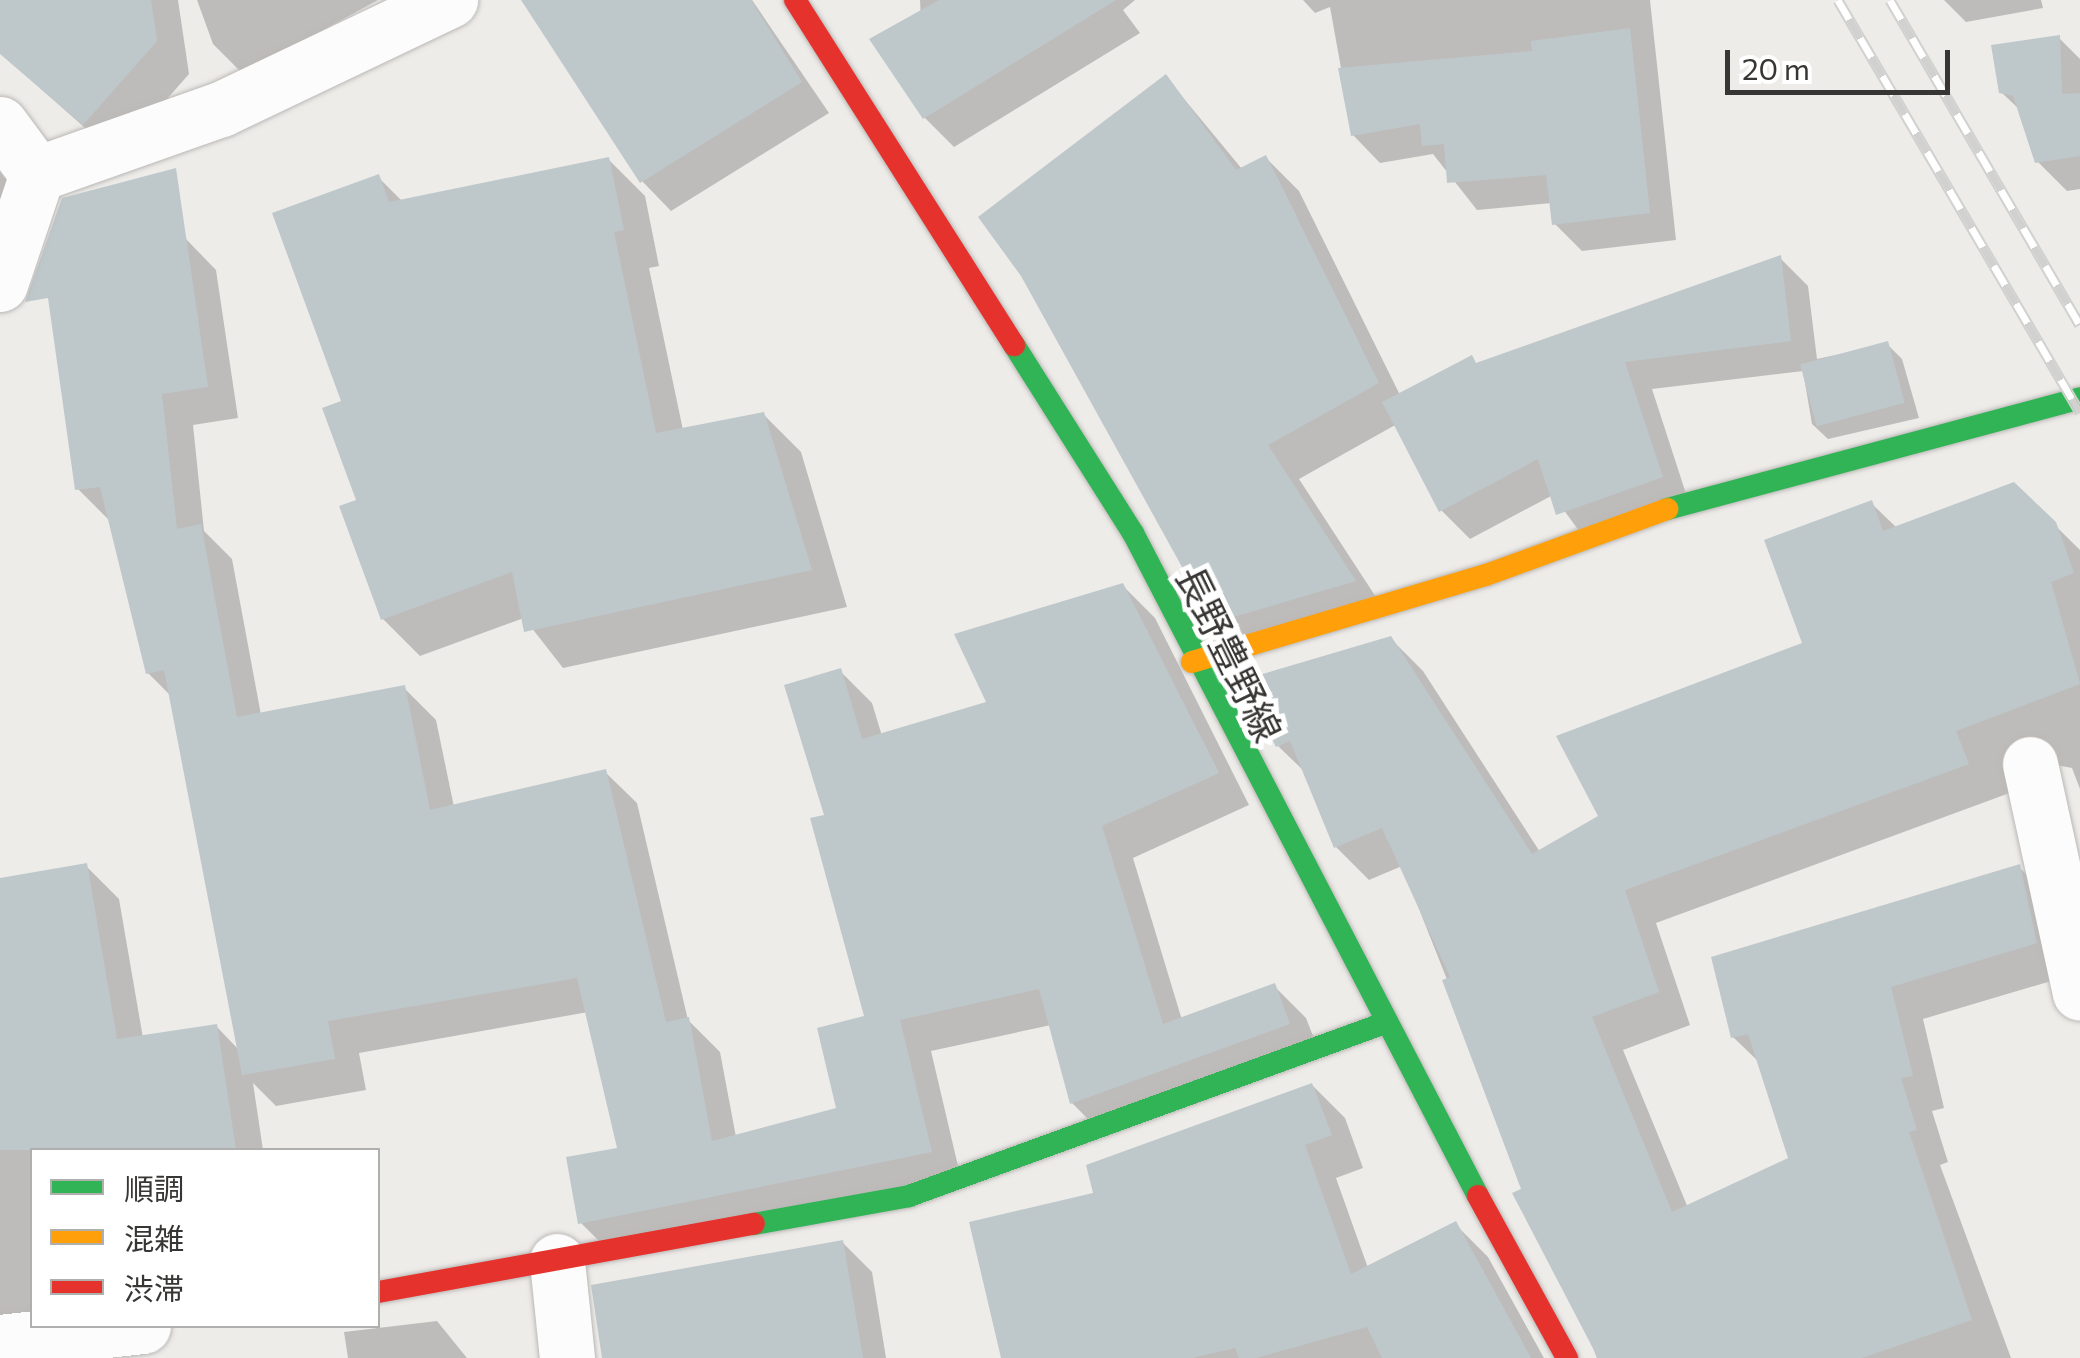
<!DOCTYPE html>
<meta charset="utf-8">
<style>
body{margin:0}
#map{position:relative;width:2080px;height:1358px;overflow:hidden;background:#eeece9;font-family:Commissioner,"Noto Sans JP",sans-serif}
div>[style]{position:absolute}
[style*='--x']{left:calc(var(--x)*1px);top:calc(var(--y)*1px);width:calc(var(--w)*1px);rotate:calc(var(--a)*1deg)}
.shadow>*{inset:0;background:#0003}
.building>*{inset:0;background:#bec8cb;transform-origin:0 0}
.roads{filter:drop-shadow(0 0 2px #bab8b6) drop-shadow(0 0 2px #bab8b6)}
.street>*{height:55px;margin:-27.5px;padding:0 27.5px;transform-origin:27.5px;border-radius:27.5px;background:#fcfcfc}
.fast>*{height:22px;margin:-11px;padding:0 11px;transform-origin:11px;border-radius:11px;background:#30b455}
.slow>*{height:22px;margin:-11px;padding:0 11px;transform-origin:11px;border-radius:11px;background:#ff9f0a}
.jam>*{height:22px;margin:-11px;padding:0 11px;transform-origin:11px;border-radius:11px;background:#e5322d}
.rail>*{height:11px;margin-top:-5.5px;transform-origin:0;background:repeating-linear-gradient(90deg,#fff 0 22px,#d1d1d0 0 44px);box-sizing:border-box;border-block:2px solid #d1d1d0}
span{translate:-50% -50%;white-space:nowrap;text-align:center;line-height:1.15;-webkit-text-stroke:10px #fff;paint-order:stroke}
.street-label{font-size:38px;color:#373634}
.legend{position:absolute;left:30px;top:1148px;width:350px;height:180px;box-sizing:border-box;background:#fff;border:2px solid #afafae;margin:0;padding:12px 18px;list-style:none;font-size:30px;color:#373634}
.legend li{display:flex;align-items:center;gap:20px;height:50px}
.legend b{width:50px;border:2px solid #afafae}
.scale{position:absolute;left:1725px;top:50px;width:225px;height:45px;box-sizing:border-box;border:5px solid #373634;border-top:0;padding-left:12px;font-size:30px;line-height:35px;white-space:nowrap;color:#373634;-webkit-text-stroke:8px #fff;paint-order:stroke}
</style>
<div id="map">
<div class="shadow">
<div style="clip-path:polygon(0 0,178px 0,189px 74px,117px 156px,0 53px)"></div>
<div style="clip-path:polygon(197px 0,378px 0,243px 74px,213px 44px)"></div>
<div style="clip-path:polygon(524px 0,752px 0,829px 113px,671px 211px,642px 181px)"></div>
<div style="clip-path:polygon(920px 0,1135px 0,1123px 10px,1140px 33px,954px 147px,925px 118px)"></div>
<div style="clip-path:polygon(1303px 0,1650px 0,1676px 240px,1582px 251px,1555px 224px,1552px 203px,1477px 210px,1433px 154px,1380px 163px,1353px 135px,1330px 7px,1315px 13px)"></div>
<div style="clip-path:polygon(1944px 0,2041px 0,2043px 8px,1966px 22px)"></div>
<div style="clip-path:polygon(2059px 38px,2080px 59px,2080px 189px,2067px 191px,2037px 161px,2020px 110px,2001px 92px)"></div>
<div style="clip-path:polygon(1166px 77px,1242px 169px,1266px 158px,1299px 191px,1400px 395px,1780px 258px,1808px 286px,1817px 359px,1887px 344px,1902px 359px,1919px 418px,1828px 439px,1812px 424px,1803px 371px,1652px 389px,1690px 506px,1587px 542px,1553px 495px,1470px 539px,1441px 510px,1397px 424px,1299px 479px,1387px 614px,1249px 655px,1215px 622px)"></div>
<div style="clip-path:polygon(608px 159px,645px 196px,659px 266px,649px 268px,683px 430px,763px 414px,801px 452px,847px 607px,563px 668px,524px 618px,420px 656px,383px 619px,344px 402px,378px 177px,403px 202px)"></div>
<div style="clip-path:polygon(0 172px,25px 205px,0 279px)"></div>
<div style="clip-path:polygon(184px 237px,216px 270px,238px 418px,193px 425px,204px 531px,232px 559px,261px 715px,404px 688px,436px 720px,454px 807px,605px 772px,637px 803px,688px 1020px,720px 1052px,736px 1137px,839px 1109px,867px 1017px,827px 817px,840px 671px,872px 703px,882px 736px,990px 703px,1123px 586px,1155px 618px,1249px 805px,1133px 858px,1182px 1020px,1274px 986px,1306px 1018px,1321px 1056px,1104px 1135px,1072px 1103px,1051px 1025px,931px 1051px,962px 1183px,613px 1255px,581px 1223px,620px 1150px,588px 1012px,359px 1053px,366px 1090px,276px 1106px,253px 1083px,263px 1150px,32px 1150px,32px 1326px,0 1358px,0 880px,86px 866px,119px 899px,143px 1038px,216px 1026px,238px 1049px,170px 695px,148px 673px,110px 521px,77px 488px)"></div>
<div style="clip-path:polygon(2014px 485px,2080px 550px,2080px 789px,2072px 768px,2056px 765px,2034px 784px,1656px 923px,1690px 1025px,1623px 1050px,1688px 1208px,1791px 1160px,1760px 1063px,1733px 1037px,2019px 867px,2052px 900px,2068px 976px,1923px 1019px,1944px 1108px,1932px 1111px,1948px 1162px,1940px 1165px,2011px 1358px,1597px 1358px,1402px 866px,1369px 880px,1336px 847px,1306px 773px,1278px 746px,1390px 638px,1423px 671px,1540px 852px,1601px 817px,1805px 644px,1871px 503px,1897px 528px)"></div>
<div style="clip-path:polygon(1312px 1085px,1345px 1118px,1363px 1168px,1336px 1178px,1368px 1268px,1455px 1224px,1488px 1257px,1544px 1358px,1006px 1358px,1096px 1195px)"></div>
<div style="clip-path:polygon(842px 1242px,872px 1272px,886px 1358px,604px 1358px)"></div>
<div style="clip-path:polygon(437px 1321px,467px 1358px,348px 1358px,344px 1332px)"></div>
</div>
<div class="building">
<div style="clip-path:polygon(0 0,151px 0,157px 41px,83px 125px,0 54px)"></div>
<div style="clip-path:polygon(521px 0,751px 0,802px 82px,640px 183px)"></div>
<div style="clip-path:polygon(939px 0,1116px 0,923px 119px,869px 39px)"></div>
<div style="clip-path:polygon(1630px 28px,1650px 213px,1552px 225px,1546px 175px,1447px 183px,1444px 144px,1422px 146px,1420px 124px,1351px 136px,1338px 68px,1532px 51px,1531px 41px)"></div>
<div style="clip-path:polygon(2060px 35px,2062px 94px,2080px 93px,2080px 156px,2035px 163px,2013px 96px,1999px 93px,1991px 45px)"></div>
<div style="clip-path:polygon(1166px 74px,1236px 170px,1266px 155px,1379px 383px,1268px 445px,1356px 581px,1213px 623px,1021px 276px,978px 217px)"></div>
<div style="clip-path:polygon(609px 157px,624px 230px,614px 232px,656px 433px,764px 412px,812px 570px,524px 632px,512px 572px,381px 620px,339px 506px,356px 500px,322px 408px,341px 401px,272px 213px,379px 174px,389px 202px)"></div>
<div style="clip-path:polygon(176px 168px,208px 387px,162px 394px,177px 529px,201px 524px,237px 717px,405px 685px,430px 810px,606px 769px,666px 1022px,689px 1017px,712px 1141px,836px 1108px,817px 1028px,864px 1016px,810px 818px,824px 815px,784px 685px,841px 668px,862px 739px,986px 702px,954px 634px,1123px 583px,1219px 773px,1102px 826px,1163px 1024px,1275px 983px,1290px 1024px,1070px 1104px,1039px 989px,900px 1020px,932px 1152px,578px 1224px,566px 1157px,617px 1148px,577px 978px,328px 1021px,335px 1059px,242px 1075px,164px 670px,146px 674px,100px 487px,75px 490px,48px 298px,25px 302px,62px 198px)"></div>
<div style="clip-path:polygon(1781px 255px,1791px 341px,1625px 362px,1663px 477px,1556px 515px,1538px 459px,1439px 512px,1382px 402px,1472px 355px,1476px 363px)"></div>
<div style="left:1888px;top:341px;width:64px;height:91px;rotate:75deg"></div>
<div style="clip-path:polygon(2014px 482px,2056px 522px,2074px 573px,2051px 582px,2080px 684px,1956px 731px,1969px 764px,1625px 890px,1659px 992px,1592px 1017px,1672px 1212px,1788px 1158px,1748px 1034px,1731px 1038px,1711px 957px,2020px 864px,2037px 943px,1891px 987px,1913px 1076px,1901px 1078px,1917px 1130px,1909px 1132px,1972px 1320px,1862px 1358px,1598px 1358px,1512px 1193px,1521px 1189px,1442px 980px,1450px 977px,1382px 828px,1334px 848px,1290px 741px,1276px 747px,1242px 680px,1391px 636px,1532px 854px,1598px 816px,1556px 736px,1802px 643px,1764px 540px,1872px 500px,1883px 531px)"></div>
<div style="clip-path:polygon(87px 863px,117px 1039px,217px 1024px,236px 1150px,0 1150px,0 878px)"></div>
<div style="clip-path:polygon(1312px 1083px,1332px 1135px,1305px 1145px,1351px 1274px,1456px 1221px,1531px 1358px,1382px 1358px,1367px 1327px,1256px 1358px,1239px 1358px,1235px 1348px,1192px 1358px,1001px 1358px,969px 1222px,1093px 1193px,1086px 1165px)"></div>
<div style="clip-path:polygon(843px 1240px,863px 1358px,602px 1358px,591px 1285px)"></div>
</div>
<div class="roads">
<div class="street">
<div style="--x:0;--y:124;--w:62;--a:53.5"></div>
<div style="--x:37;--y:174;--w:116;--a:108.6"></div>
<div style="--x:37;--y:174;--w:195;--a:-19.5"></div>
<div style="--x:221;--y:109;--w:254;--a:-25.5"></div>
<div style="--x:2030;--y:764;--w:234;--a:77.7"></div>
<div style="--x:557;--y:1261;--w:98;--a:84.1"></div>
<div style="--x:0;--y:1342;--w:144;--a:-6.4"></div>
</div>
<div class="fast">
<div style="--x:1014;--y:345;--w:222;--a:57.7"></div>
<div style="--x:1133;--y:533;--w:747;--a:62.51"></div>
<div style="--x:1667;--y:509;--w:428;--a:-15"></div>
<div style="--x:754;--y:1224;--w:158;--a:-10.2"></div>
<div style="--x:909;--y:1196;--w:503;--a:-19.98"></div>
</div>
<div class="slow">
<div style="--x:1192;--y:662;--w:307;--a:-16.5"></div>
<div style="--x:1486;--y:575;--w:193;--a:-20"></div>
</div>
<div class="jam">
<div style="--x:795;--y:0;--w:409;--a:57.6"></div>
<div style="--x:1478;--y:1196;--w:185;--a:61.2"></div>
<div style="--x:378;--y:1292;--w:382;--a:-10.3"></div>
</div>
</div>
<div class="rail">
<div style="--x:1838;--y:0;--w:478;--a:59.6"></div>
<div style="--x:1890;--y:0;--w:376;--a:59.7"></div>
</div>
<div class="street-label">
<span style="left:1230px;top:653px;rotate:64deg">長野豊野線</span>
</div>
<ul class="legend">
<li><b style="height:12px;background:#30b455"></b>順調</li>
<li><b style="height:12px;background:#ff9f0a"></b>混雑</li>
<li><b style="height:12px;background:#e5322d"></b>渋滞</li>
</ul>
<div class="scale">20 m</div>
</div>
